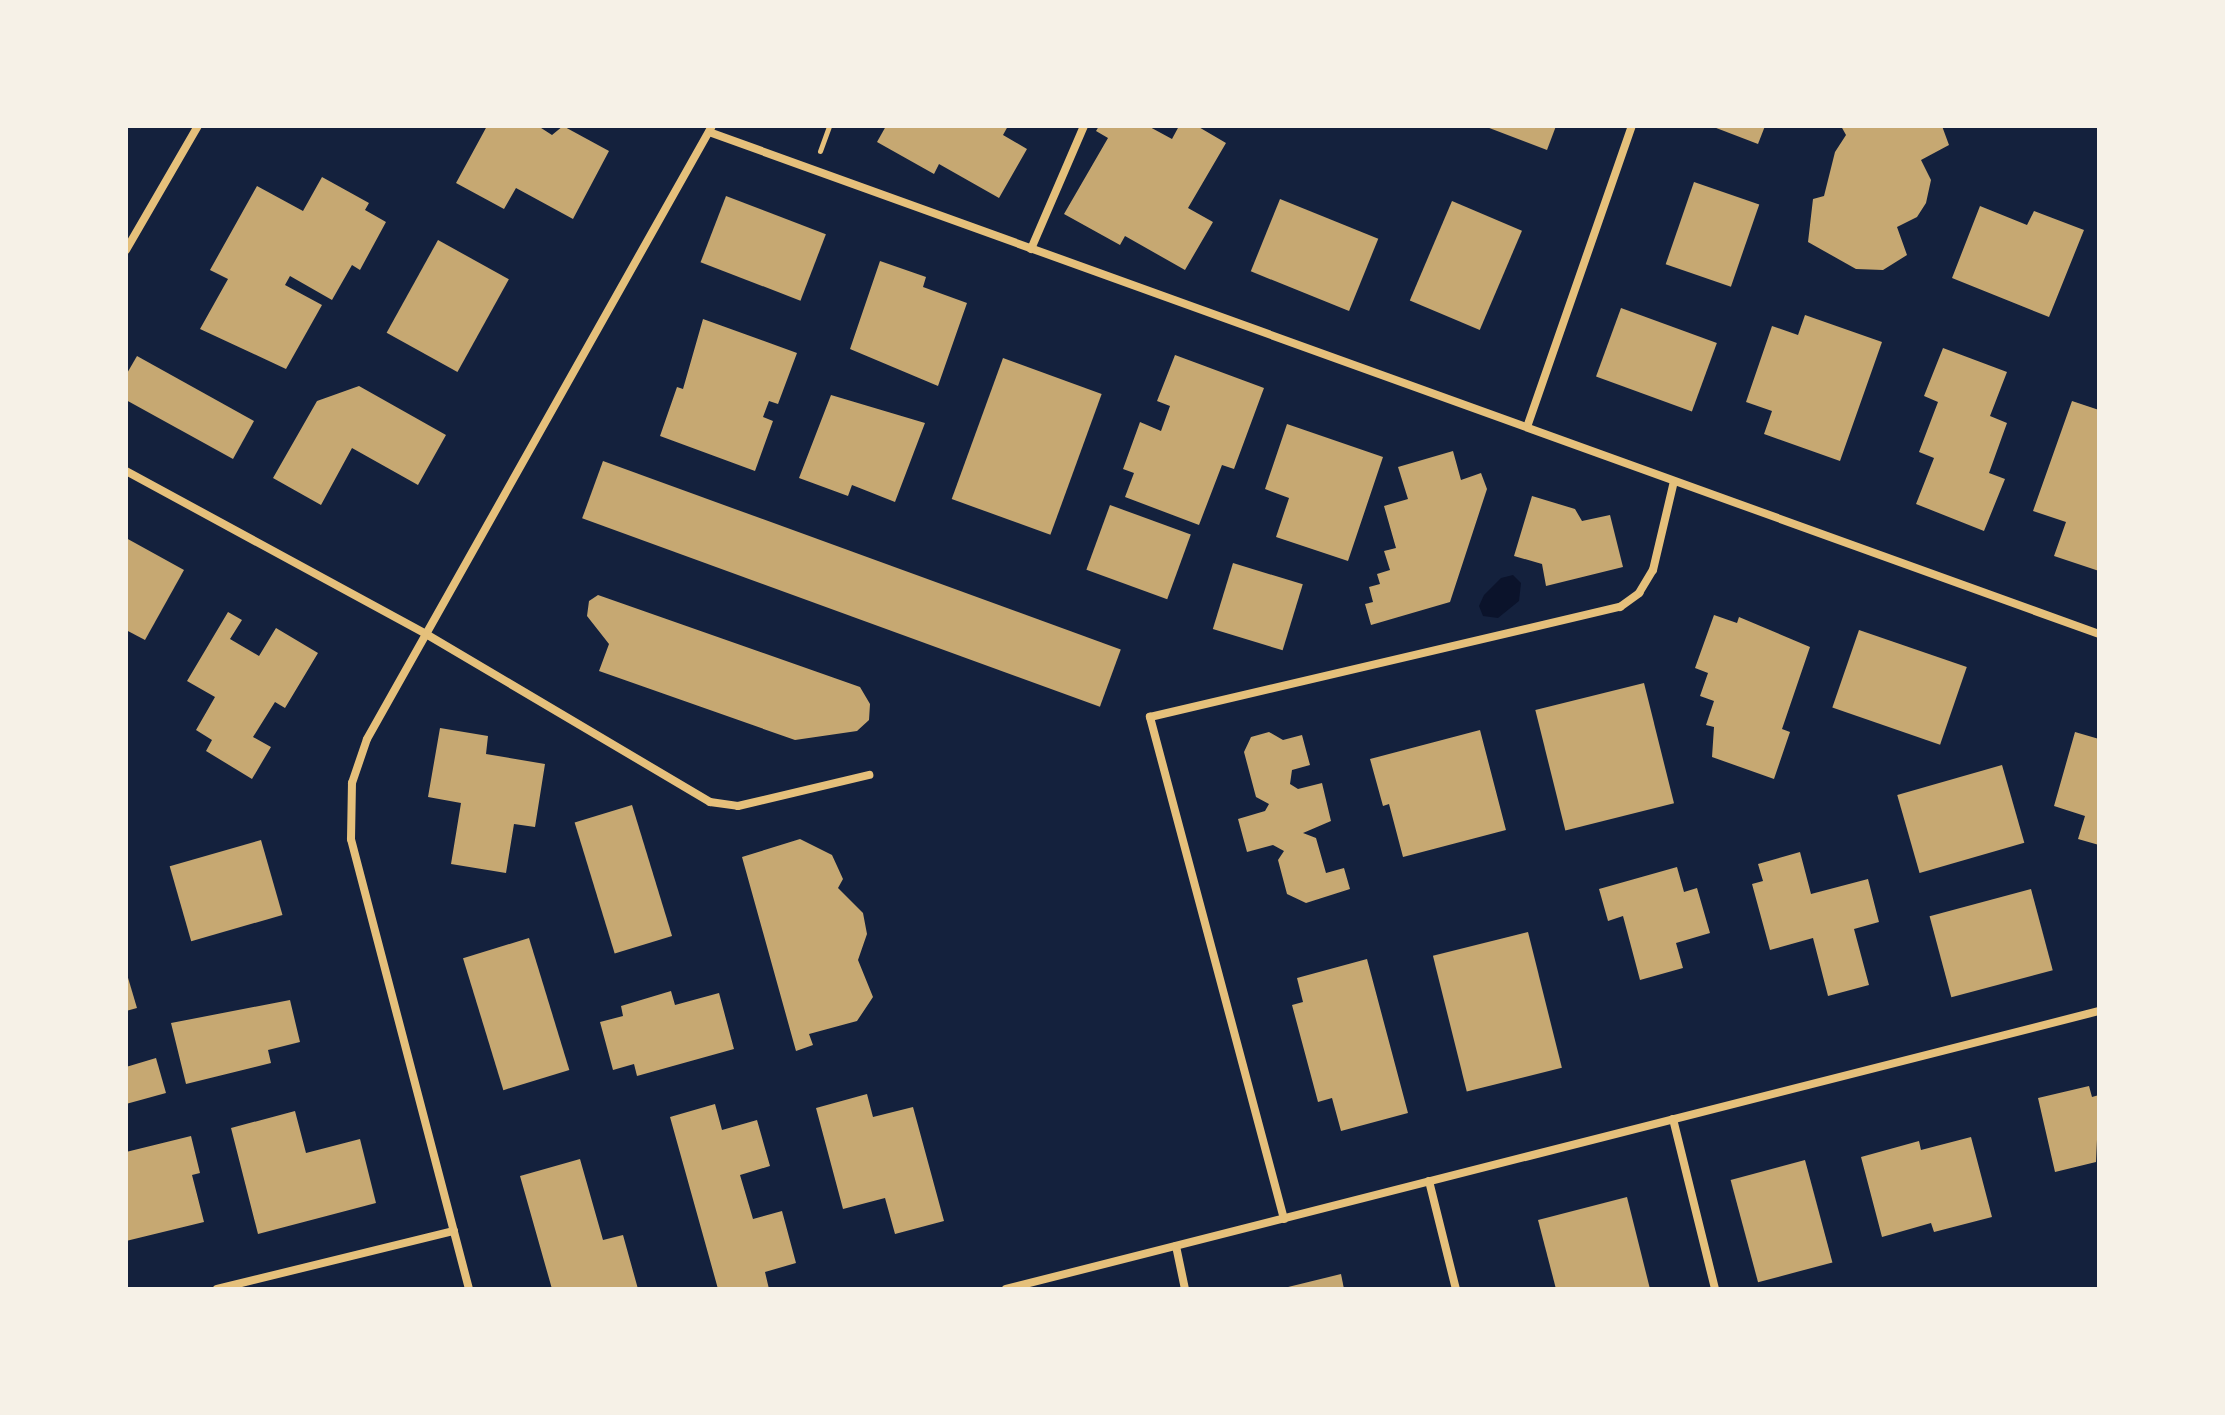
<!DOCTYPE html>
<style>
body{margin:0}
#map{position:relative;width:2225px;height:1415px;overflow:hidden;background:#14213d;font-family:"Public Sans",sans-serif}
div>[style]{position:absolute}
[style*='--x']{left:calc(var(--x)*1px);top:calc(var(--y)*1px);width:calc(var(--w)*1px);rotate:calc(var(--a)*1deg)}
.water>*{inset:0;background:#0b132b}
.building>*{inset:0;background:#c6a872;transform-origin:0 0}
.path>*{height:5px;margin:-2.5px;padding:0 2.5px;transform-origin:2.5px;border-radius:2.5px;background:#e5c07b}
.minor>*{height:8px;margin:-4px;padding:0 4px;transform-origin:4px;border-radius:4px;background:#e5c07b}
span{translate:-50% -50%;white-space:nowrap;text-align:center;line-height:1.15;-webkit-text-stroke:7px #f6f1e7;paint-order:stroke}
.frame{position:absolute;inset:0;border:128px solid #f6f1e7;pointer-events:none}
</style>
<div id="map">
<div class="water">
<div style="clip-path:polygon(1513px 575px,1521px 583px,1519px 601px,1498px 618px,1483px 616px,1479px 606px,1484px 595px,1501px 578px)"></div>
</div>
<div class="building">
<div style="clip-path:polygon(487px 126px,538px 126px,552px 135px,563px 126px,609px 151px,573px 219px,516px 188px,504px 209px,456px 183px)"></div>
<div style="clip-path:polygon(886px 126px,1008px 126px,1003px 135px,1027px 149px,999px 198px,939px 164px,934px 174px,877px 142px)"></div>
<div style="clip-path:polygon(1099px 126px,1148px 126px,1172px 139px,1179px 126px,1197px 126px,1226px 143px,1188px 208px,1213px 222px,1185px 270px,1125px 236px,1120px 245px,1064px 214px,1108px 138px,1096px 131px)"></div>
<div style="clip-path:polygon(1484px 126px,1556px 126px,1547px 150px)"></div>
<div style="clip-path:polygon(1711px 126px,1765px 126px,1758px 144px)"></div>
<div style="clip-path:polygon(1841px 126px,1942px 126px,1949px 145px,1921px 160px,1931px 180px,1926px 203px,1917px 217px,1897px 227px,1907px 255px,1883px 270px,1856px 269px,1808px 242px,1813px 199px,1824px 196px,1835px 152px,1846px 135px)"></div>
<div style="clip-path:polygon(322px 177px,369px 203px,365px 210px,386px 222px,360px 270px,352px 265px,332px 300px,290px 276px,285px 285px,322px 305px,286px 369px,200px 329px,228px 279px,210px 270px,257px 186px,303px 211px)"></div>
<div style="left:1694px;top:182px;width:69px;height:87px;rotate:19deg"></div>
<div style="left:726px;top:196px;width:107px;height:71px;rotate:21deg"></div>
<div style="left:1280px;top:199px;width:106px;height:78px;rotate:22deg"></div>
<div style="left:1452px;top:201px;width:76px;height:108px;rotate:23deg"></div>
<div style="clip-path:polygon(1980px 206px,2027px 225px,2034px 211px,2084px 230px,2049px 317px,1952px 278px)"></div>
<div style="left:438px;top:240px;width:81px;height:106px;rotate:29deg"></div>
<div style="clip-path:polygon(880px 261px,926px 277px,923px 287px,967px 303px,938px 386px,850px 349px)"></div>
<div style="left:1621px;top:308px;width:102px;height:73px;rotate:20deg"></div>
<div style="clip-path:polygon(1805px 315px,1882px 342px,1840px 461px,1764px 434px,1772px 411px,1746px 402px,1772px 326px,1798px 335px)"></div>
<div style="clip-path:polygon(703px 319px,797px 353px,778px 404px,769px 401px,763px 417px,773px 421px,755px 471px,660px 436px,677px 387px,683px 389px)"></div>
<div style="clip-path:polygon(1943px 348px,2007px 372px,1990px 416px,2007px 423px,1989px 473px,2005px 479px,1984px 531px,1916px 504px,1934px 458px,1919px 452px,1938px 402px,1924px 396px)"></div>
<div style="clip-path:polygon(1175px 355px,1264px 388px,1234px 469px,1222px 465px,1199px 525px,1125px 497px,1134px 473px,1123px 469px,1140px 422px,1161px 431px,1170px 406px,1157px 401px)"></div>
<div style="clip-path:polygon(137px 356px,254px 421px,233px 459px,126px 400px,126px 375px)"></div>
<div style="left:1003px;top:358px;width:105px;height:150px;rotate:20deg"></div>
<div style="clip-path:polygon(359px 386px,446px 435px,418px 485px,352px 448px,321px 505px,273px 478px,317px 401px)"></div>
<div style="clip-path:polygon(831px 395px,925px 423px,895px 502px,852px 485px,848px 496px,799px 478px)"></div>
<div style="clip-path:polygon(2072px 401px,2099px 410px,2099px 571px,2054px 556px,2066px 522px,2033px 511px)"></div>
<div style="clip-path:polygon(1287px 424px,1383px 457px,1348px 561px,1276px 537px,1289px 498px,1265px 489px)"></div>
<div style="clip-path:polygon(1453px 451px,1461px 480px,1481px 473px,1487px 489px,1450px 602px,1371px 625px,1365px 604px,1373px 602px,1369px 587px,1380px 584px,1377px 574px,1390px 570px,1384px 551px,1396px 548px,1384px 506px,1408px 499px,1398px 467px)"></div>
<div style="left:603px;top:461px;width:551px;height:61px;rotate:20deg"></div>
<div style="clip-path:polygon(1532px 496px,1575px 509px,1582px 521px,1610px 515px,1623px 567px,1546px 586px,1542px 564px,1514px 556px)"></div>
<div style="left:1110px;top:505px;width:86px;height:69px;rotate:20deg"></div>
<div style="clip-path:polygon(126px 538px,184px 570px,145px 640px,126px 630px)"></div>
<div style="left:1233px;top:563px;width:73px;height:69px;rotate:17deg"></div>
<div style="clip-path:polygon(598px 595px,860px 687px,870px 704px,869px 720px,857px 731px,795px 740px,599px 671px,609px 644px,587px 616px,589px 601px)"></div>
<div style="clip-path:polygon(228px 612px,242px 620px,230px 639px,259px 656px,276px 628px,318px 653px,285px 708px,275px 702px,253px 737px,271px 747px,252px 779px,206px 751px,212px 740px,196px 730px,215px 697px,187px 681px)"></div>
<div style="clip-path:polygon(1714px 615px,1737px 623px,1739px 617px,1810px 647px,1782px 729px,1790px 732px,1774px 779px,1712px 757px,1714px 727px,1706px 725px,1714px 701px,1700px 696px,1708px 673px,1695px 668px)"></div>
<div style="left:1859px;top:630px;width:114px;height:82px;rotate:19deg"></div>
<div style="left:1644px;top:683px;width:124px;height:112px;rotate:76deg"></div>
<div style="clip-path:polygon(440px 728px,488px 736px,486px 754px,545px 764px,535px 827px,514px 824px,506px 873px,451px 864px,461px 803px,428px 797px)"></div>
<div style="clip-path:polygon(1480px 730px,1506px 830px,1403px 857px,1389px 804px,1383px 806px,1370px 759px)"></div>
<div style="clip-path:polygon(1269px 732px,1283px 740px,1302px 735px,1310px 765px,1292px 770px,1290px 784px,1298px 789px,1322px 783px,1331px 821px,1303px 833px,1316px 838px,1326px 873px,1344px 868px,1350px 889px,1306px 903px,1287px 894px,1278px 860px,1284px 851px,1273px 845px,1247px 852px,1238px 819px,1265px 811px,1269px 804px,1256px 797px,1244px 752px,1251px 737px)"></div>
<div style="clip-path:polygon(2075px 732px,2099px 739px,2099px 845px,2078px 839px,2085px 816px,2054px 806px)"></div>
<div style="left:2002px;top:765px;width:81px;height:109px;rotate:74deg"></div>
<div style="left:632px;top:805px;width:137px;height:60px;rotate:73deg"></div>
<div style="clip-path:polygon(800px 839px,832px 855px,843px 879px,838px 888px,863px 913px,867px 934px,858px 960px,873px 997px,857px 1021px,809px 1034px,813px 1045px,796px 1051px,742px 857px)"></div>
<div style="left:261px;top:840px;width:78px;height:95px;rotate:74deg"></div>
<div style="clip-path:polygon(1800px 852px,1811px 894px,1868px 879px,1879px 922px,1854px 929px,1869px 985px,1828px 996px,1813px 938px,1770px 950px,1752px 884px,1763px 881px,1758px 864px)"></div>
<div style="clip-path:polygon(1677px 867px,1684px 892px,1697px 888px,1710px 933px,1676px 943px,1683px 968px,1640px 980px,1623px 916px,1608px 921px,1599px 889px)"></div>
<div style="left:2031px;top:889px;width:84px;height:105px;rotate:75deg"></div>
<div style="left:1528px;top:932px;width:140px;height:98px;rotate:76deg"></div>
<div style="left:529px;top:938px;width:138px;height:69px;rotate:73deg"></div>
<div style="clip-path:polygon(1367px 959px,1408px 1113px,1341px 1131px,1332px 1098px,1318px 1102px,1292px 1005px,1303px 1002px,1297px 978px)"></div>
<div style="clip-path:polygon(126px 971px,137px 1008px,126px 1011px)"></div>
<div style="clip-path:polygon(671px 991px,675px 1005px,719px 993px,734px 1049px,637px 1076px,634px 1064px,613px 1070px,600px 1022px,623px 1016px,621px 1006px)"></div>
<div style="clip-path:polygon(290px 1000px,300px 1042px,268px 1050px,271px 1063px,186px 1084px,171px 1023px)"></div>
<div style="clip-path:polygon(156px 1058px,166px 1093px,126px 1104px,126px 1067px)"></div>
<div style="clip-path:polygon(2089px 1086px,2092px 1097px,2099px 1095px,2096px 1162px,2055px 1172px,2038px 1098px)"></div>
<div style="clip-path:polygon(867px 1094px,873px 1117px,913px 1107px,944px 1221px,895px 1234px,885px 1198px,843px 1209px,816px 1108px)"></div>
<div style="clip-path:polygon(715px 1104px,722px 1130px,757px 1120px,770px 1166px,740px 1175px,753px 1219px,782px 1211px,796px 1263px,765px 1272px,769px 1289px,718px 1289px,670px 1117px)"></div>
<div style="clip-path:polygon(295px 1111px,306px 1153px,360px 1139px,376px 1203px,258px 1234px,231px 1128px)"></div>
<div style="clip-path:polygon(191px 1136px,200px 1173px,192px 1175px,204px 1222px,126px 1241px,126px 1152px)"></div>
<div style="clip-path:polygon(1971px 1137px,1992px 1217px,1934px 1232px,1931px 1223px,1882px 1237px,1861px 1157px,1919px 1141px,1921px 1150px)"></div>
<div style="clip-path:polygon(580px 1159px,603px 1240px,623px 1235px,638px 1289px,552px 1289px,520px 1176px)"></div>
<div style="left:1805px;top:1160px;width:106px;height:77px;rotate:75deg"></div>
<div style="clip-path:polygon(1627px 1197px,1650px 1289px,1556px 1289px,1538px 1220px)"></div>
<div style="clip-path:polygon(1341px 1274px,1344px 1289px,1284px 1289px,1284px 1288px)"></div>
</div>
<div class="path">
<div style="--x:820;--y:151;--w:27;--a:-70"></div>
</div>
<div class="minor">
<div style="--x:709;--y:132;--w:1478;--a:19.86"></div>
<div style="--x:1031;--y:249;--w:134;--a:-66.7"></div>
<div style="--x:126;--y:250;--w:143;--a:-59.9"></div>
<div style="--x:1527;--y:427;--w:319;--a:-70.8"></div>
<div style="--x:126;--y:471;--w:341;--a:28.5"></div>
<div style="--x:426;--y:634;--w:330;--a:30.6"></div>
<div style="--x:710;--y:802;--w:28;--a:8"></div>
<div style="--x:738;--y:806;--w:135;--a:-13.3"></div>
<div style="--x:1673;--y:1119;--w:175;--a:76.1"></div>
<div style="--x:1429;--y:1181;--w:111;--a:76"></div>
<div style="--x:1284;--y:1219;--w:520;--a:-104.95"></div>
<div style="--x:1150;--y:717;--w:483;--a:-13.2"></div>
<div style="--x:1620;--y:607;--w:24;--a:-36"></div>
<div style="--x:1639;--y:593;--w:27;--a:-59"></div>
<div style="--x:1653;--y:570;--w:91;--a:-76.7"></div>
<div style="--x:1176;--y:1246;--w:44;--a:78.2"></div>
<div style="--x:217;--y:1289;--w:244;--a:-13.8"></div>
<div style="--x:469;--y:1289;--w:465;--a:-104.7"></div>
<div style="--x:351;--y:839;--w:56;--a:-89"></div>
<div style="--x:352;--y:783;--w:46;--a:-71.2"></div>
<div style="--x:367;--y:739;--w:703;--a:-60.63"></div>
<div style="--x:1006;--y:1289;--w:1128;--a:-14.27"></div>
</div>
<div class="frame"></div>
</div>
